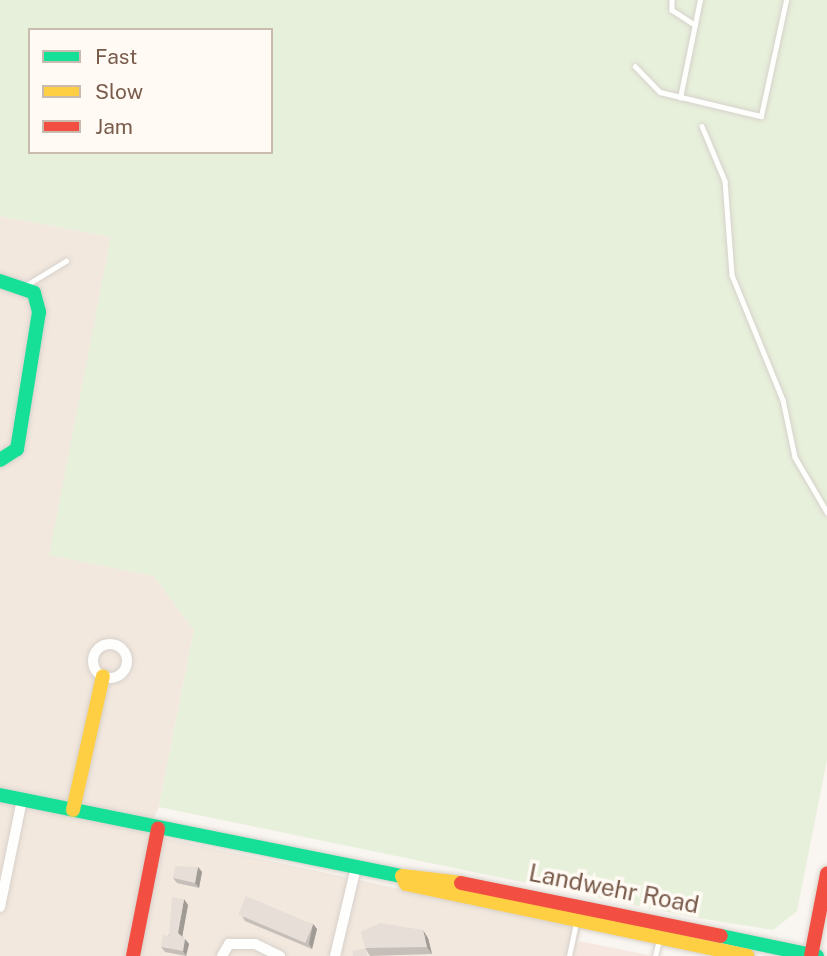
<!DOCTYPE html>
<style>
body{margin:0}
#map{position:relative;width:827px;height:956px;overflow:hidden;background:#f9f5f0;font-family:"Public Sans",sans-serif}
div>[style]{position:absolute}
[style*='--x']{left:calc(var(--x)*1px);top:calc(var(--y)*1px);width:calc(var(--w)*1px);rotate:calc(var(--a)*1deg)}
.residential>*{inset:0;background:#f2e8de}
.commercial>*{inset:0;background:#f6e8e1}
.green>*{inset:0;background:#e7f0db}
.roads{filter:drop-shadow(0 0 2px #d7d1cb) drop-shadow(0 0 2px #d7d1cb)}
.lane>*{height:4.5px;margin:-2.25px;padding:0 2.25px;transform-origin:2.25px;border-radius:2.25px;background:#fefefd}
.street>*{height:10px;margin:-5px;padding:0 5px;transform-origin:5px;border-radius:5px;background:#fefefd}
.street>.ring{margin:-5px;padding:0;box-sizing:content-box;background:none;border:10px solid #fefefd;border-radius:50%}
.fast>*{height:14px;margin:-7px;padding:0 7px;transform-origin:7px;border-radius:7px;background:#16e098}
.slow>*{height:14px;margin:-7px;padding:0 7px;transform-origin:7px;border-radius:7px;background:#ffcf43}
.jam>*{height:14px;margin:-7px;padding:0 7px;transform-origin:7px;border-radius:7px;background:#f24e42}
.wall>*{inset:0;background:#c6bfb9}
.shaded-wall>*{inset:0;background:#a19b96}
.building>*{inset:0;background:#e6ded7;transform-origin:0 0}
span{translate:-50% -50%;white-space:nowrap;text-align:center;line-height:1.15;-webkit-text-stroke:7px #fffaf3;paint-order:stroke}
.street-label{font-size:24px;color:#7a5c4d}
.legend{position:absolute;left:28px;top:28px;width:245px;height:126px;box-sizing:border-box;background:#fffaf3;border:2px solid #cabbb1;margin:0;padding:9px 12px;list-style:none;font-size:21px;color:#7a5c4d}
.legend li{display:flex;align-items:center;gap:14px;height:35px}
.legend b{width:35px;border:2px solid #cabbb1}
</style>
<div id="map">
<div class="residential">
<div style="clip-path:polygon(0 216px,111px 237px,50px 555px,154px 576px,194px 630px,159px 807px,146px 834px,581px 928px,575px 956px,0 956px)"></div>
</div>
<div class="commercial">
<div style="clip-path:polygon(579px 941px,653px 956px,575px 956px)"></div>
</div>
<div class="green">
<div style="clip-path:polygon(evenodd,0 0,827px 0,827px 760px,797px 911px,773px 930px,692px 917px,159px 807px,194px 630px,154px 576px,49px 555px,111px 237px,0 216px,0 0,30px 30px,271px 30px,271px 152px,30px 152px,30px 30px)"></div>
</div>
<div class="roads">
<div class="lane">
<div style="--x:672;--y:0;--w:10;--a:90"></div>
<div style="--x:672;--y:10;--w:27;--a:33"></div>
<div style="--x:635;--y:66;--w:36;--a:46"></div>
<div style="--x:660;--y:92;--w:104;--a:13.4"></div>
<div style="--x:761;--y:116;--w:119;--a:-77.8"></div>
<div style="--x:680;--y:98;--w:100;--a:-78.5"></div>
<div style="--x:702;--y:126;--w:60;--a:67.3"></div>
<div style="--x:725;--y:181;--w:94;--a:85.7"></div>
<div style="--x:732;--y:275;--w:135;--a:67.8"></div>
<div style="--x:783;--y:400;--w:58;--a:78.1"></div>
<div style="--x:795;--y:457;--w:64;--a:59.8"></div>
<div style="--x:25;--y:286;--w:48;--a:-31.4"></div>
<div style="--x:569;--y:956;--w:34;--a:-78"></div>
<div style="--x:655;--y:956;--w:16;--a:-76"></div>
</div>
<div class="street">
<div class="ring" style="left:93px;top:644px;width:24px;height:24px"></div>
<div style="--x:0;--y:907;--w:109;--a:-78.4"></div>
<div style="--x:222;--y:956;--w:14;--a:-60"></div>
<div style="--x:229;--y:944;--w:26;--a:0"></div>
<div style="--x:255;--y:944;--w:28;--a:26"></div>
<div style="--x:335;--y:956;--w:91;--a:-76.7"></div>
</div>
<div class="fast">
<div style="--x:0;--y:281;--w:36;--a:19"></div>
<div style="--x:34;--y:293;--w:20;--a:75"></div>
<div style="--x:39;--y:312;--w:139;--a:99.1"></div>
<div style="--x:17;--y:449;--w:20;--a:147"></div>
<div style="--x:0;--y:795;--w:410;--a:11.4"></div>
<div style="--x:721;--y:936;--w:98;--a:11.8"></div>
</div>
<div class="slow">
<div style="--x:73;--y:810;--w:137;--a:-77.4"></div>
<div style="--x:461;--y:883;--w:59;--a:-173.2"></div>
<div style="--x:402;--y:876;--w:9;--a:63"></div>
<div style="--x:406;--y:884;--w:349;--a:11.9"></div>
</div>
<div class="jam">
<div style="--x:461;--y:883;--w:265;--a:11.5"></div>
<div style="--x:133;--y:956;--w:130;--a:-78.9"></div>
<div style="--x:811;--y:956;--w:84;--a:-79"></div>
</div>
</div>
<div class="wall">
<div style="clip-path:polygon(198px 867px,202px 872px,199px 888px,177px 883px,173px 878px)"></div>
<div style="clip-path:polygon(188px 905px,182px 936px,189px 944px,186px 956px,165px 952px,161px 947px)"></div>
<div style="clip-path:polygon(242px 916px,313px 924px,317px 929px,312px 949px,245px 921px)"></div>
<div style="clip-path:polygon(428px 938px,432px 954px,370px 956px,365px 948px)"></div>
</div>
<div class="shaded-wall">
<div style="clip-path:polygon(198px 867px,202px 872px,199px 888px,195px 883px)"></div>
<div style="clip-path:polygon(184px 899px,188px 905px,182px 938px,178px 933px)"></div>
<div style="clip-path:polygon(313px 924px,317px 929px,312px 949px,309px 944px)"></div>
<div style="clip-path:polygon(423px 930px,428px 938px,432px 954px,427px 947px)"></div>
<div style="clip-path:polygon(185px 939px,189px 944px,186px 956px,183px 951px)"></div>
</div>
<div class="building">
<div style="clip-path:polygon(175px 866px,198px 867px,195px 883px,173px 878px)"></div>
<div style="left:246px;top:896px;width:73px;height:20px;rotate:23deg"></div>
<div style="clip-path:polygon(172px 897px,184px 899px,178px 933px,185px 939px,183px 951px,161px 947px,163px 935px,169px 936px)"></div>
<div style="clip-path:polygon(380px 923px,423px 930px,427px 947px,365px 948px,361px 932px)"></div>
<div style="clip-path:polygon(366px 948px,367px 956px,353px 956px,352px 951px)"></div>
</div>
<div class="street-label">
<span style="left:614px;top:889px;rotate:11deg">Landwehr Road</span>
</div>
<ul class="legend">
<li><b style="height:9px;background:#16e098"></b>Fast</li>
<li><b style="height:9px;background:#ffcf43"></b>Slow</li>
<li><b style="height:9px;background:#f24e42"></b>Jam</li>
</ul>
</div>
